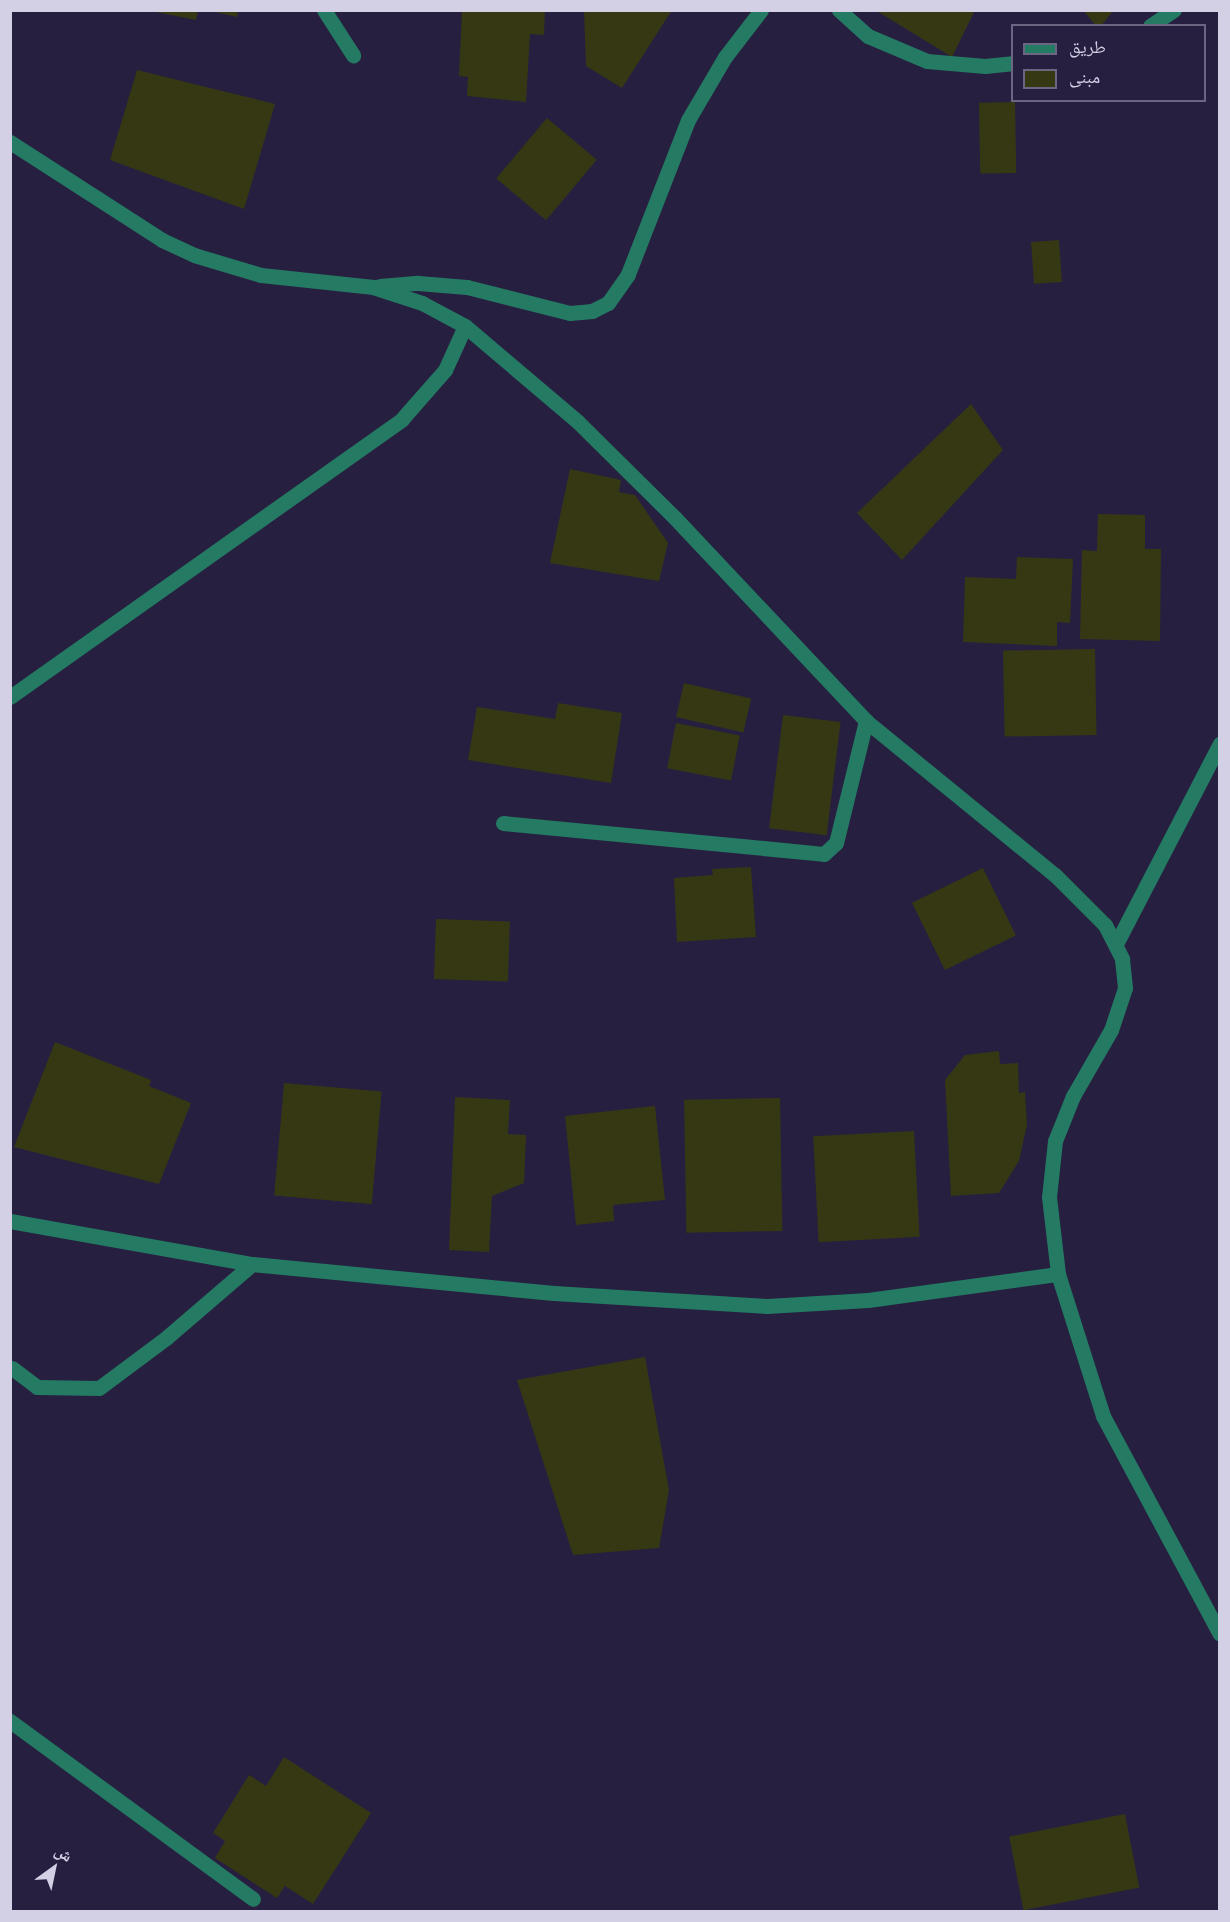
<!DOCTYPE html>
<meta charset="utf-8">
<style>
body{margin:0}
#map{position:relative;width:1230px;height:1922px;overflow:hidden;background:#261f40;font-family:"Source Serif 4","Noto Naskh Arabic",serif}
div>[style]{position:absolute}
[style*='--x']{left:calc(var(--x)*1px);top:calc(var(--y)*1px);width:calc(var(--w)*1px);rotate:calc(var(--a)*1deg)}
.building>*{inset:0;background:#363814;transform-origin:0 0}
.minor>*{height:15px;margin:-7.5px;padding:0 7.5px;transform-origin:7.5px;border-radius:7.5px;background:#247a63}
span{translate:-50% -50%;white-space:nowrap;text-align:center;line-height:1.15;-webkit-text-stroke:4.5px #261f40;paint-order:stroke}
.frame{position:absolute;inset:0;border:12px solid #d3d0e6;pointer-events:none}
.legend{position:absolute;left:1011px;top:24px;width:195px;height:78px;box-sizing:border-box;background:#261f40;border:2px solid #6b6682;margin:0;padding:8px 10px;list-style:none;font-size:18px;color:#d3d0e6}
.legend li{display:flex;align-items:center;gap:12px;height:30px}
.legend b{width:30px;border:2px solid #6b6682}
.north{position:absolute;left:24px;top:1838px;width:60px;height:60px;-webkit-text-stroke:4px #261f40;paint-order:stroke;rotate:33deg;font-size:16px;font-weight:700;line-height:24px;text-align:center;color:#d3d0e6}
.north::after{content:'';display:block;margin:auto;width:21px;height:27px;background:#d3d0e6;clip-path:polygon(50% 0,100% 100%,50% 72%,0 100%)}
</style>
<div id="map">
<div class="building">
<div style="clip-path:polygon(146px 10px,198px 10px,196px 20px)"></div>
<div style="clip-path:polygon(207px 10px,238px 10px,237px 17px)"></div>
<div style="clip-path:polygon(462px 10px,545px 10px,544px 35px,530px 34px,526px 102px,467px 96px,468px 77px,459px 76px)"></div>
<div style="clip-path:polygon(584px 10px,672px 10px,622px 88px,586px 66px)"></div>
<div style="clip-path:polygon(875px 10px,975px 10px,952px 57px)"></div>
<div style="clip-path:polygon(1083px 10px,1114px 10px,1101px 26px,1096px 26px)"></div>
<div style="clip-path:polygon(137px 70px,275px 104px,244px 209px,110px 160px)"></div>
<div style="left:1015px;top:102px;width:71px;height:36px;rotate:89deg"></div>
<div style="left:547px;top:118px;width:65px;height:79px;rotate:40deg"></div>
<div style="left:1059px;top:240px;width:42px;height:28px;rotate:86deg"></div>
<div style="clip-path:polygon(971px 404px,1003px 450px,902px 560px,857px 513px)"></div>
<div style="clip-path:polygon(570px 469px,621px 480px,619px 492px,635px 495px,668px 543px,659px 581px,550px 563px)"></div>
<div style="clip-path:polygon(1098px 514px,1145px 515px,1145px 549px,1161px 549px,1160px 641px,1080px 639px,1082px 550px,1097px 551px)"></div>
<div style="clip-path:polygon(1017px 557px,1073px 559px,1070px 623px,1057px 622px,1057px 646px,963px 642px,965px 577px,1016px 579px)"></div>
<div style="left:1095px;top:649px;width:86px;height:92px;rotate:89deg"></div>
<div style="left:684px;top:683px;width:69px;height:35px;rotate:13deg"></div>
<div style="clip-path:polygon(558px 703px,622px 713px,611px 783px,468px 760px,477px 707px,555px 719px)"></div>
<div style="left:783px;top:715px;width:58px;height:114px;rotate:7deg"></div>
<div style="left:676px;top:723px;width:65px;height:46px;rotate:11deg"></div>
<div style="clip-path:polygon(751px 867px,756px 937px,677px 942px,674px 878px,713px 875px,712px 869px)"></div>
<div style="left:983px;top:868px;width:75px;height:79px;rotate:64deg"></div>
<div style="left:436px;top:919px;width:74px;height:60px;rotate:2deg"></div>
<div style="clip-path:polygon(55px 1042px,151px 1080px,149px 1086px,191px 1103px,159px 1184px,14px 1147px)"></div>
<div style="clip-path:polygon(999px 1051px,1000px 1064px,1018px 1063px,1019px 1093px,1025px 1092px,1027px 1125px,1019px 1161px,999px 1193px,951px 1196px,945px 1080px,965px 1055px)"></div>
<div style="left:284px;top:1083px;width:98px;height:113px;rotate:5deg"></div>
<div style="clip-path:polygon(455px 1097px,510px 1100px,508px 1134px,526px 1135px,524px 1183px,492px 1196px,489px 1252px,449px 1250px)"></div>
<div style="left:780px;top:1098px;width:133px;height:96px;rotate:89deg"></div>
<div style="clip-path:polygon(655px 1106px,665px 1200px,613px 1205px,614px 1221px,576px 1225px,565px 1116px)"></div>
<div style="left:914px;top:1131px;width:106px;height:101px;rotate:87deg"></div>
<div style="clip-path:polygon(645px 1357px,669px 1490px,659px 1548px,573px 1555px,517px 1380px)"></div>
<div style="clip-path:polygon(284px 1757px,371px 1813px,313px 1904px,285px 1886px,277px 1898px,215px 1858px,225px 1841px,213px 1833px,249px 1775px,266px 1786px)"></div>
<div style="left:1125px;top:1814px;width:75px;height:118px;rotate:79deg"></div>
</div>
<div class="minor">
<div style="--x:324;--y:10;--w:54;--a:57.2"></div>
<div style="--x:839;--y:10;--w:39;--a:42"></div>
<div style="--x:868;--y:36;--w:64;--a:23"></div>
<div style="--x:927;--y:61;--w:58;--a:4.9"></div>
<div style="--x:985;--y:66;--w:27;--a:-6"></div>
<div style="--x:1150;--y:26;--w:29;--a:-34"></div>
<div style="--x:10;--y:142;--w:181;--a:32.8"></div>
<div style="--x:162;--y:240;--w:35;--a:25"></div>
<div style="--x:194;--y:255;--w:70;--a:16.6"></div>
<div style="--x:261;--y:275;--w:113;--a:6.1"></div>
<div style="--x:373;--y:287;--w:52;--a:18.1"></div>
<div style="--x:422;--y:303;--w:49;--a:28.1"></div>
<div style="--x:465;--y:326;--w:148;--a:40.3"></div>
<div style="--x:578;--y:422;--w:136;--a:44.7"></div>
<div style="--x:675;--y:518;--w:279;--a:46.7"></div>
<div style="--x:866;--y:721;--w:244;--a:39.2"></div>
<div style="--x:1055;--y:875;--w:71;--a:45"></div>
<div style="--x:1105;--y:925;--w:38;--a:63"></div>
<div style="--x:1122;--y:959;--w:29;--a:84"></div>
<div style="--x:1125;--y:988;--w:44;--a:108.4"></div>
<div style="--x:1111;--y:1030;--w:76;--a:119.9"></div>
<div style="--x:1073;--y:1096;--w:48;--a:111.8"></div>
<div style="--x:1055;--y:1141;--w:56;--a:96.1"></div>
<div style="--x:1049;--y:1197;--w:78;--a:83.3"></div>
<div style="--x:1058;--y:1274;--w:149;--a:72.4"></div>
<div style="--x:1103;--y:1416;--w:247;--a:61.8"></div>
<div style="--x:380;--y:286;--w:38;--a:-5"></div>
<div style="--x:418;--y:283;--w:49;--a:4.7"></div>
<div style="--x:467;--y:287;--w:106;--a:14.2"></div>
<div style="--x:570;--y:313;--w:22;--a:-5"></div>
<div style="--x:592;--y:311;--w:18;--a:-27"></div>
<div style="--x:608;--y:303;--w:35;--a:-55"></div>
<div style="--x:628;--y:274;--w:165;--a:-68.7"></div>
<div style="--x:688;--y:120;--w:73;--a:-59.6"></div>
<div style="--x:725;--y:57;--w:59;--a:-52.5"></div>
<div style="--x:10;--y:697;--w:481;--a:-35.3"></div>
<div style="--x:402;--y:419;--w:65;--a:-48.7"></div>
<div style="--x:445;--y:370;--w:48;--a:-65.6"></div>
<div style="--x:503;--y:823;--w:322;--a:5.5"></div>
<div style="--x:824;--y:854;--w:16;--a:-43"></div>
<div style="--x:836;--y:843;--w:126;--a:-76.2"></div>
<div style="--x:1116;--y:944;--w:226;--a:-62.6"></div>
<div style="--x:10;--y:1221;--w:246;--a:10.1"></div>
<div style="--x:252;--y:1264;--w:303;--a:5.5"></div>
<div style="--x:554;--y:1293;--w:213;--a:3.5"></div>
<div style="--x:767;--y:1306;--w:101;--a:-3.4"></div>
<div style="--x:868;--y:1300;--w:192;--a:-7.8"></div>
<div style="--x:12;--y:1368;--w:31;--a:37"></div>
<div style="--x:37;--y:1387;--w:62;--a:0.9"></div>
<div style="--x:99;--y:1388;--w:84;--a:-36.7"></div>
<div style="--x:166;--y:1338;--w:113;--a:-40.7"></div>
<div style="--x:10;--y:1721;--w:301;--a:36.2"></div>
</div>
<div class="frame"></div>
<ul class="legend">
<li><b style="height:8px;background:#247a63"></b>طريق</li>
<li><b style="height:16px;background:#363814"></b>مبنى</li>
</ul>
<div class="north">ش</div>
</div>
